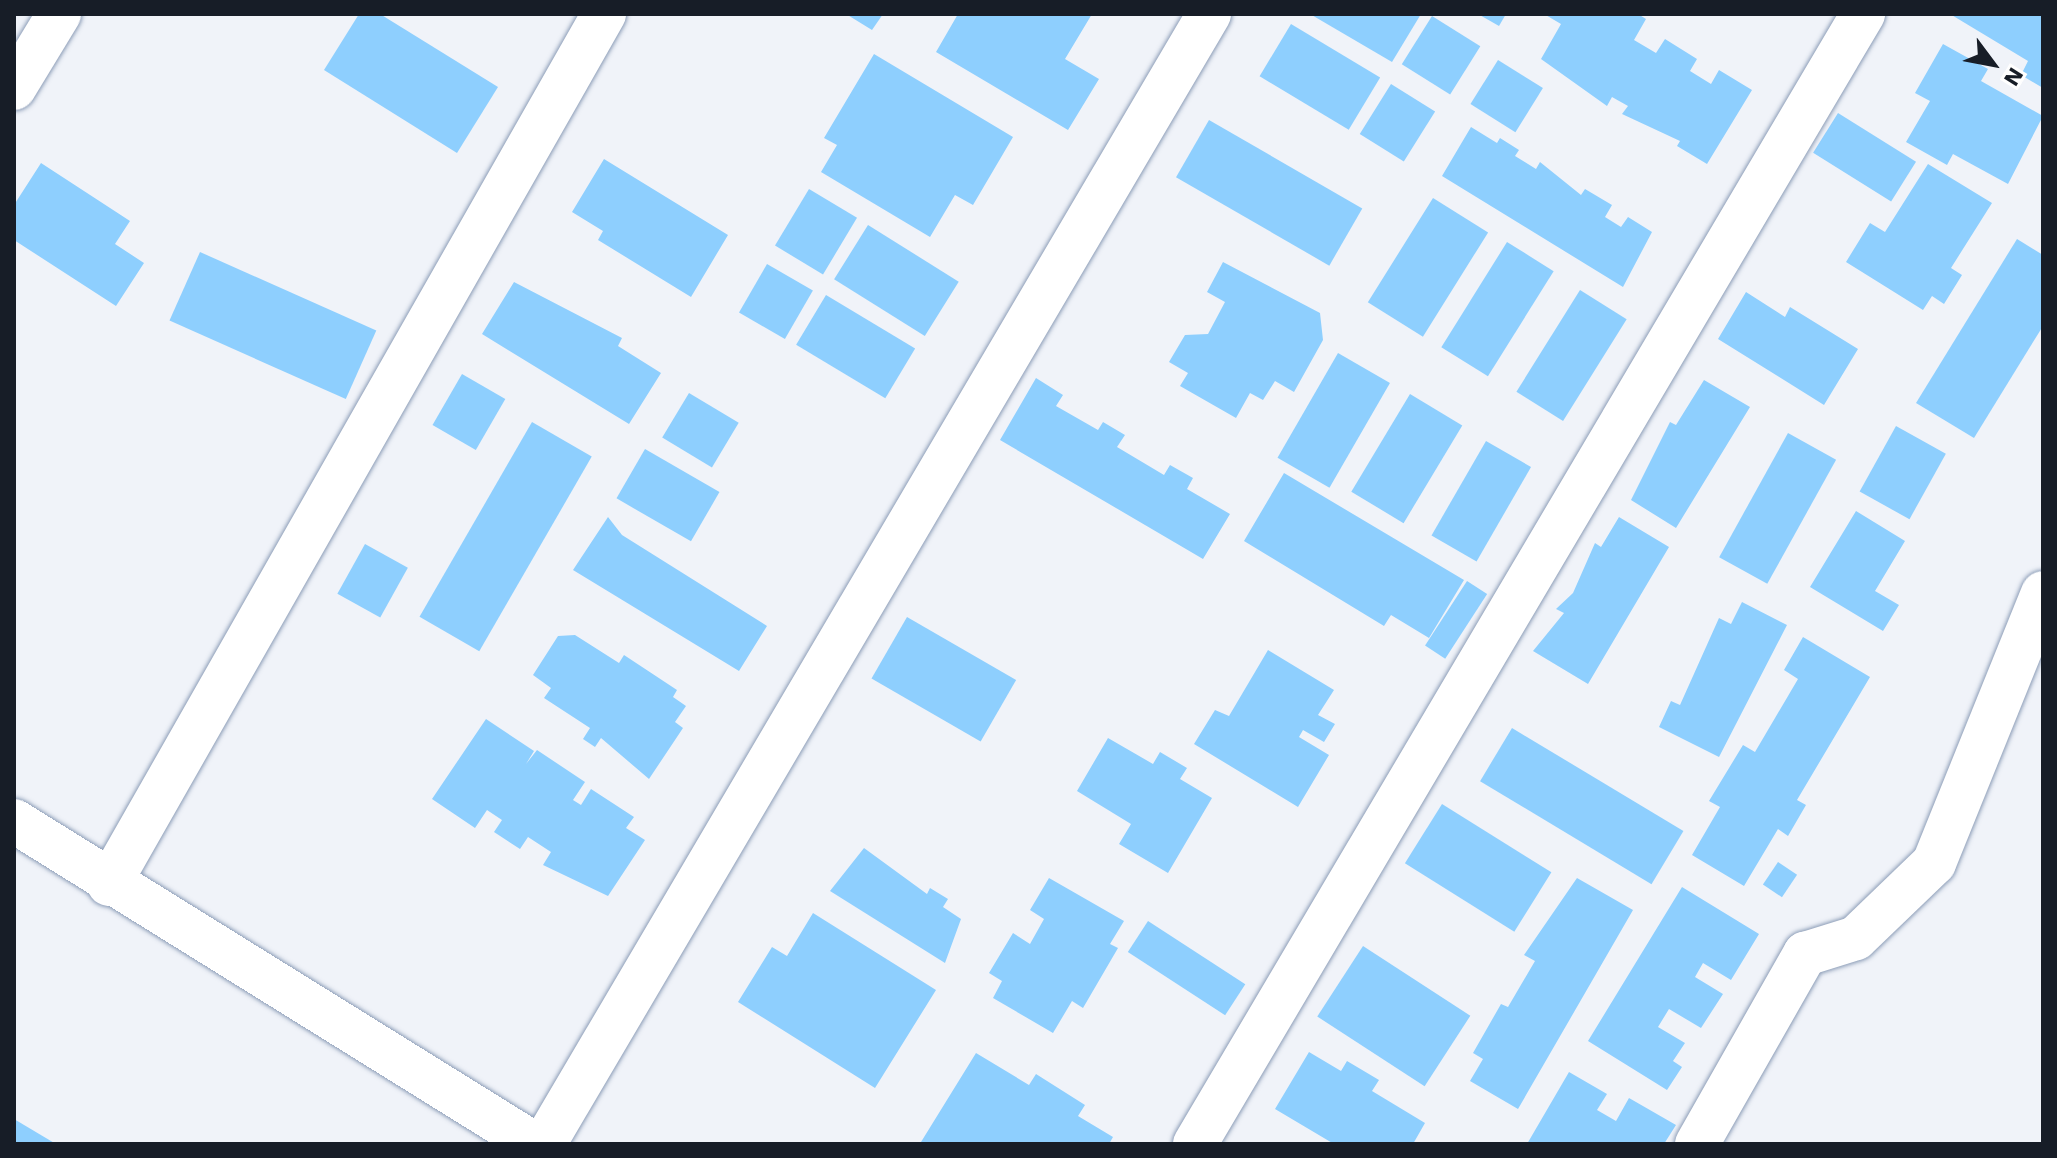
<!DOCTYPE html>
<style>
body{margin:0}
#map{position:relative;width:2057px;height:1158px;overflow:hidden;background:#f0f3f9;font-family:"Work Sans",sans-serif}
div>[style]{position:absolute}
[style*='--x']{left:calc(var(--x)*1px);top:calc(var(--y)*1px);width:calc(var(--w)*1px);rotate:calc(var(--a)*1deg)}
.building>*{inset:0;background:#8ecffe;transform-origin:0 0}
.roads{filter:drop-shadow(0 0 2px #8c9db7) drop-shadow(0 0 2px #8c9db7)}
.minor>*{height:44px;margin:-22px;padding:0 22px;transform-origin:22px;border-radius:22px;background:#fff}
span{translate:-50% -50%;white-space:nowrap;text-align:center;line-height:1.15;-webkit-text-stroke:8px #fff;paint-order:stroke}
.frame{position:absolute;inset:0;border:16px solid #171d27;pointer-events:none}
.north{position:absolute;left:1953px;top:24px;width:80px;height:80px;-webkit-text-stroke:6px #fff;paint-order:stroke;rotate:122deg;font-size:22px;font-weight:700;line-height:32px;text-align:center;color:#171d27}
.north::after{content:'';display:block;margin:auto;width:28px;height:36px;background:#171d27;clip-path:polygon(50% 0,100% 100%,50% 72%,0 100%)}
</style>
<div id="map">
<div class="building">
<div style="clip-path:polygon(359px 14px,380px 14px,498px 87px,457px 153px,324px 70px)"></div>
<div style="clip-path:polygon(846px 14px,883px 14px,872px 30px)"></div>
<div style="clip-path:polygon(958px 14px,1092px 14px,1065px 59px,1099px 79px,1068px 130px,936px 52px)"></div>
<div style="clip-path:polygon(1310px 14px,1421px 14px,1392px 62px)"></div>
<div style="clip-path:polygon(1478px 14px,1506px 14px,1499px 26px)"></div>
<div style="clip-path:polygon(1544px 14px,1638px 14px,1646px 19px,1634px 40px,1656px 53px,1665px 39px,1697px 59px,1690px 71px,1711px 84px,1719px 70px,1752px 90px,1707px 164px,1677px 146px,1680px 141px,1622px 114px,1628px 106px,1612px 97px,1607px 106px,1541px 59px,1561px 24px)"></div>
<div style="clip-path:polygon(1950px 14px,2043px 14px,2043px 88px,2021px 75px,2028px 61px)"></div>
<div style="left:1432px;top:16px;width:57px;height:57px;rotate:32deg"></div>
<div style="left:1291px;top:24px;width:104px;height:61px;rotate:31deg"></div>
<div style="clip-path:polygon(1943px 44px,1988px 69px,1981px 81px,2043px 116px,2008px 184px,1953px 154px,1947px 165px,1906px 142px,1930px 101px,1915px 93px)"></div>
<div style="clip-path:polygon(874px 54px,1013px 137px,973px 205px,955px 195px,930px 237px,821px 172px,837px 145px,824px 138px)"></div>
<div style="left:1498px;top:60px;width:53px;height:52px;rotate:32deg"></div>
<div style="left:1391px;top:84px;width:52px;height:59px;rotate:32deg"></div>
<div style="left:1838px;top:113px;width:92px;height:47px;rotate:32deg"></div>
<div style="left:1209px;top:120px;width:177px;height:66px;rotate:30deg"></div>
<div style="clip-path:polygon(1471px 127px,1497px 143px,1500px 138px,1519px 150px,1515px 156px,1536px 169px,1540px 162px,1581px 195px,1585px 189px,1612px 205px,1605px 217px,1621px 227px,1628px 217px,1652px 232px,1623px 287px,1442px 176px)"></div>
<div style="clip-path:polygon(604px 159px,728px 235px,691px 297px,598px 240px,603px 231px,572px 212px)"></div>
<div style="clip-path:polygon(41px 163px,130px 221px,115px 244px,144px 263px,116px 306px,14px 240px,14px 205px)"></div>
<div style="clip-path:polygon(1928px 164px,1992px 203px,1951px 268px,1962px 275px,1944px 304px,1932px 296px,1923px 310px,1846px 262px,1870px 223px,1885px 232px)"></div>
<div style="left:809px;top:189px;width:56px;height:66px;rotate:31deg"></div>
<div style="left:1433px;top:198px;width:65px;height:123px;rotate:32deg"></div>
<div style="left:868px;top:225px;width:107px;height:64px;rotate:32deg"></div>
<div style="clip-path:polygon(2017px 239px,2043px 255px,2043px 326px,1974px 438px,1916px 403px)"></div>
<div style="left:1507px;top:242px;width:55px;height:124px;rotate:32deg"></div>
<div style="left:200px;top:252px;width:193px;height:75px;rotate:24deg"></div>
<div style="clip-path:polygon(1223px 262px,1320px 313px,1323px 340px,1294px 392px,1275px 381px,1263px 400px,1250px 393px,1236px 418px,1180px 386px,1188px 373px,1169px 362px,1185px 335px,1208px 334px,1225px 302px,1207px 292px)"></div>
<div style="left:767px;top:264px;width:53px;height:56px;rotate:30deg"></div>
<div style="clip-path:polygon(514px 282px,622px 338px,618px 346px,661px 373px,629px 424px,482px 334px)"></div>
<div style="left:1580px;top:290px;width:55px;height:120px;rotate:32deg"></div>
<div style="clip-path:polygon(1746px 292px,1785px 317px,1790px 307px,1858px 349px,1824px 405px,1718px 339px)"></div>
<div style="left:826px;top:295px;width:104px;height:58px;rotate:31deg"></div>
<div style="left:1338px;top:353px;width:60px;height:121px;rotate:30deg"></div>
<div style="left:462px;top:374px;width:50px;height:59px;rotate:30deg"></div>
<div style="clip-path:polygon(1036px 378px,1063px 395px,1056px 406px,1098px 430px,1103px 422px,1125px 435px,1117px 447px,1164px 475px,1170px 465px,1193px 478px,1187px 489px,1230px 514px,1203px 559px,1000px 440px)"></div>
<div style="clip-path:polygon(1704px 380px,1750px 407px,1676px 528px,1631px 500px,1670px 422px,1676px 425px)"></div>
<div style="left:689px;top:393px;width:58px;height:52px;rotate:31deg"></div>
<div style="left:1410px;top:394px;width:61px;height:114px;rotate:31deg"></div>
<div style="left:532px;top:422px;width:69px;height:225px;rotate:30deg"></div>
<div style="left:1896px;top:426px;width:57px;height:75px;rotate:29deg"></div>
<div style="left:1788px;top:433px;width:55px;height:142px;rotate:29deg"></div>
<div style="left:1486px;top:441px;width:52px;height:109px;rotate:30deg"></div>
<div style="left:645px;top:449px;width:86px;height:57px;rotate:30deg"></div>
<div style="clip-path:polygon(1284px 473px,1464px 580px,1429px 638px,1391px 615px,1384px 626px,1244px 541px)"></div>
<div style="clip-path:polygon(1856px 511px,1905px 541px,1875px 591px,1899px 605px,1883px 631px,1810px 587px)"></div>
<div style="clip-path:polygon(608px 517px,622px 535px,767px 626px,739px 671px,573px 570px)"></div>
<div style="clip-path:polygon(1619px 517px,1669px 547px,1588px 684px,1533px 651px,1564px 613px,1556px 609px,1573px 593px,1595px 543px,1601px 547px)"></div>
<div style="left:365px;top:544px;width:49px;height:57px;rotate:29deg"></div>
<div style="left:1467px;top:581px;width:24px;height:77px;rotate:33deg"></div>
<div style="clip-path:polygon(1742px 602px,1787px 625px,1719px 757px,1659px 727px,1671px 701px,1680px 705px,1719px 618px,1731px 624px)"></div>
<div style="left:907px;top:617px;width:126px;height:71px;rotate:30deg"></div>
<div style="clip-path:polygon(575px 635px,619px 663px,624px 655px,677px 690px,673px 697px,686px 706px,675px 722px,683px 728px,649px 779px,601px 738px,595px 747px,583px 739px,590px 728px,544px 698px,551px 688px,533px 675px,558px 636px)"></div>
<div style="clip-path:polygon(1803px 637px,1870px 677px,1797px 800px,1806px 805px,1788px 836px,1778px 829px,1744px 886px,1692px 855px,1720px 807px,1709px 801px,1743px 745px,1755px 752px,1798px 679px,1784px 670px)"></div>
<div style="clip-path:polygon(1268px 650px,1334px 690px,1318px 715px,1335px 724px,1324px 742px,1303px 730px,1299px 737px,1329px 755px,1298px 807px,1194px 744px,1215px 710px,1229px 716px)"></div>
<div style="clip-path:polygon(486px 719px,534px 751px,526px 764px,537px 750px,585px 782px,573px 800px,581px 805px,591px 789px,634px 817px,626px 828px,645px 840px,608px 896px,543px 865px,551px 852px,528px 837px,520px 849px,494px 832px,502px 820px,487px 810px,475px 828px,432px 799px)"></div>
<div style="left:1512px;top:728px;width:200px;height:62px;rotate:31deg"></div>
<div style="clip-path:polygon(1108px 738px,1153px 764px,1160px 752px,1187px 768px,1180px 779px,1212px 798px,1168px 873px,1119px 844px,1131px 824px,1077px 791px)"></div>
<div style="left:1442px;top:804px;width:129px;height:70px;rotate:32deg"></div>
<div style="clip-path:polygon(864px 848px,927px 894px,930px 888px,948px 899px,943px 907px,961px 919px,945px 963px,830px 891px)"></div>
<div style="left:1778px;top:862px;width:23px;height:27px;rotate:34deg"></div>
<div style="clip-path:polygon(1049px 878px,1124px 921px,1110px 944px,1118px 948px,1083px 1008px,1072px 1001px,1053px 1033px,993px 998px,1002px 981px,989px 973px,1013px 933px,1030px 944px,1044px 919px,1030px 910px)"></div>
<div style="clip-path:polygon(1577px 878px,1633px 910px,1518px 1109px,1470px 1081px,1483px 1059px,1473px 1053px,1501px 1004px,1508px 1007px,1535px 961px,1524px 955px)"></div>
<div style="clip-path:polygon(1682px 887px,1759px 934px,1731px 980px,1703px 963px,1695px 977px,1723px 994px,1701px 1028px,1669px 1009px,1658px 1027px,1685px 1043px,1673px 1061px,1682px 1067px,1667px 1090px,1588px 1041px)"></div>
<div style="clip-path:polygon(813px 913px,936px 990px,875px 1088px,738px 1002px,772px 947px,787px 956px)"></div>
<div style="left:1148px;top:921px;width:116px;height:37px;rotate:33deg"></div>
<div style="left:1363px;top:946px;width:128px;height:84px;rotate:33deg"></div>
<div style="clip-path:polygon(1309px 1052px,1341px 1071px,1347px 1061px,1379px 1080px,1372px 1091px,1425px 1123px,1413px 1144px,1334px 1144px,1275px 1109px)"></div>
<div style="clip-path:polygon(976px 1053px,1029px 1085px,1036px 1074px,1085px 1105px,1078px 1116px,1113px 1137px,1109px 1144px,921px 1142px)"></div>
<div style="clip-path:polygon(1569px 1072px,1607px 1094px,1597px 1110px,1616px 1121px,1629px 1098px,1676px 1125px,1664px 1144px,1527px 1144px)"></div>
<div style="clip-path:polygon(14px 1119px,56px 1144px,14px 1144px)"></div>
</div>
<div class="roads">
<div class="minor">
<div style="--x:14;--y:88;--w:87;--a:-58.7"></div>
<div style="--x:14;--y:821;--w:612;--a:31.85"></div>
<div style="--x:109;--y:884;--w:1001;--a:-60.36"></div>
<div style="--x:544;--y:1144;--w:1311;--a:-59.52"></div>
<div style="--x:1195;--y:1144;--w:1313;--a:-59.41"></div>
<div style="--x:1697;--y:1144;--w:219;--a:-60.4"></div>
<div style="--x:1805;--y:954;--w:53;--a:-17.4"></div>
<div style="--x:1856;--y:938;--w:108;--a:-43.9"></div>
<div style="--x:1934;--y:863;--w:291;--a:-68"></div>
</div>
</div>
<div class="frame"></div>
<div class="north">N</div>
</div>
